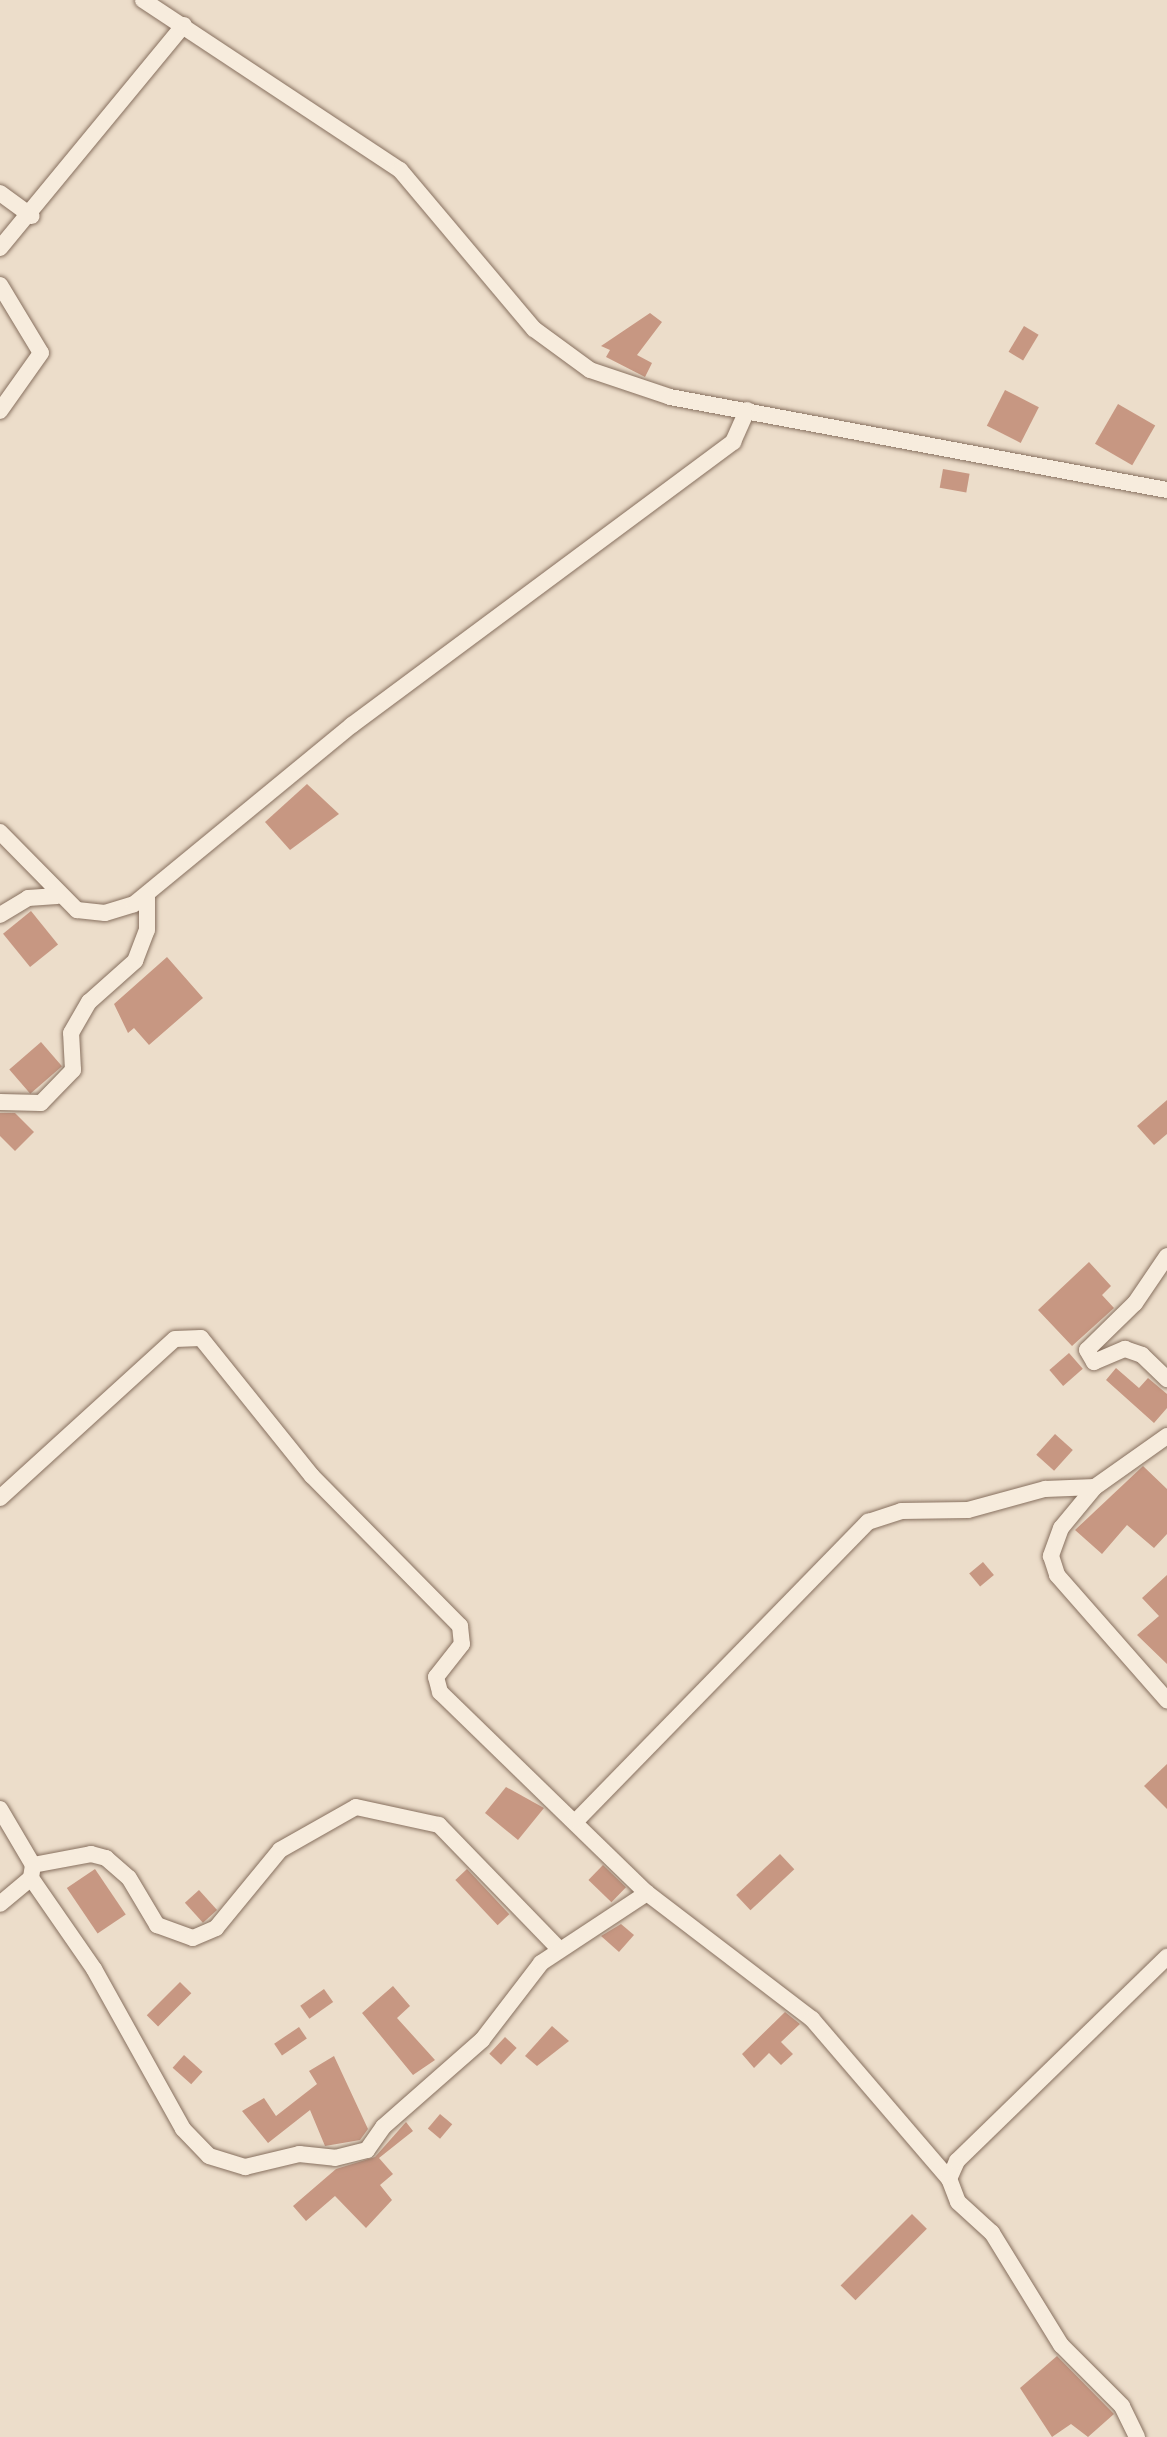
<!DOCTYPE html>
<style>
body{margin:0}
#map{position:relative;width:1167px;height:2437px;overflow:hidden;background:#ecddca;font-family:Bitter,serif}
div>[style]{position:absolute}
[style*='--x']{left:calc(var(--x)*1px);top:calc(var(--y)*1px);width:calc(var(--w)*1px);rotate:calc(var(--a)*1deg)}
.building>*{inset:0;background:#c79782;transform-origin:0 0}
.roads{filter:drop-shadow(0 0 2px #87705f) drop-shadow(0 0 2px #87705f)}
.street>*{height:16px;margin:-8px;padding:0 8px;transform-origin:8px;border-radius:8px;background:#f7ecdd}
span{translate:-50% -50%;white-space:nowrap;text-align:center;line-height:1.15;-webkit-text-stroke:6px #f4e9d9;paint-order:stroke}
</style>
<div id="map">
<div class="building">
<div style="clip-path:polygon(650px 313px,662px 322px,637px 355px,652px 363px,645px 377px,606px 357px,610px 350px,601px 346px)"></div>
<div style="left:1024px;top:326px;width:17px;height:30px;rotate:31deg"></div>
<div style="left:1005px;top:390px;width:38px;height:40px;rotate:27deg"></div>
<div style="left:1118px;top:404px;width:43px;height:46px;rotate:30deg"></div>
<div style="left:943px;top:469px;width:27px;height:19px;rotate:10deg"></div>
<div style="clip-path:polygon(307px 784px,339px 814px,290px 850px,265px 822px)"></div>
<div style="left:31px;top:911px;width:43px;height:36px;rotate:51deg"></div>
<div style="clip-path:polygon(167px 957px,203px 998px,149px 1045px,134px 1028px,128px 1033px,114px 1004px)"></div>
<div style="left:41px;top:1042px;width:32px;height:42px;rotate:49deg"></div>
<div style="clip-path:polygon(1167px 1100px,1167px 1134px,1154px 1145px,1137px 1126px)"></div>
<div style="clip-path:polygon(0 1113px,15px 1113px,34px 1132px,15px 1151px,0 1136px)"></div>
<div style="clip-path:polygon(1089px 1262px,1111px 1286px,1102px 1295px,1114px 1308px,1072px 1346px,1038px 1310px)"></div>
<div style="left:1069px;top:1353px;width:21px;height:26px;rotate:49deg"></div>
<div style="clip-path:polygon(1116px 1368px,1139px 1388px,1148px 1378px,1167px 1394px,1167px 1408px,1154px 1423px,1106px 1380px)"></div>
<div style="left:1055px;top:1434px;width:24px;height:28px;rotate:42deg"></div>
<div style="clip-path:polygon(1143px 1466px,1167px 1489px,1167px 1534px,1154px 1548px,1127px 1525px,1102px 1554px,1075px 1530px)"></div>
<div style="left:983px;top:1562px;width:17px;height:18px;rotate:50deg"></div>
<div style="clip-path:polygon(1167px 1575px,1167px 1664px,1137px 1635px,1159px 1616px,1142px 1598px)"></div>
<div style="clip-path:polygon(1167px 1764px,1167px 1809px,1144px 1786px)"></div>
<div style="clip-path:polygon(506px 1787px,544px 1808px,518px 1840px,485px 1813px)"></div>
<div style="left:780px;top:1854px;width:21px;height:60px;rotate:47deg"></div>
<div style="left:603px;top:1865px;width:32px;height:21px;rotate:44deg"></div>
<div style="left:95px;top:1869px;width:55px;height:34px;rotate:56deg"></div>
<div style="left:467px;top:1869px;width:62px;height:16px;rotate:47deg"></div>
<div style="left:199px;top:1890px;width:27px;height:19px;rotate:48deg"></div>
<div style="clip-path:polygon(621px 1924px,634px 1935px,619px 1952px,601px 1936px)"></div>
<div style="left:180px;top:1982px;width:16px;height:47px;rotate:45deg"></div>
<div style="clip-path:polygon(393px 1986px,410px 2006px,397px 2018px,435px 2060px,413px 2075px,362px 2013px)"></div>
<div style="left:324px;top:1989px;width:16px;height:29px;rotate:55deg"></div>
<div style="clip-path:polygon(785px 2012px,800px 2024px,781px 2042px,793px 2054px,781px 2065px,769px 2053px,754px 2068px,742px 2054px)"></div>
<div style="clip-path:polygon(552px 2026px,569px 2041px,537px 2066px,525px 2056px)"></div>
<div style="left:299px;top:2027px;width:14px;height:30px;rotate:56deg"></div>
<div style="left:505px;top:2037px;width:16px;height:23px;rotate:43deg"></div>
<div style="left:184px;top:2055px;width:25px;height:17px;rotate:42deg"></div>
<div style="clip-path:polygon(334px 2056px,368px 2129px,360px 2140px,325px 2146px,310px 2110px,268px 2143px,242px 2111px,264px 2098px,276px 2116px,317px 2084px,309px 2071px)"></div>
<div style="left:440px;top:2114px;width:16px;height:19px;rotate:40deg"></div>
<div style="clip-path:polygon(406px 2122px,413px 2131px,379px 2158px,393px 2174px,380px 2185px,392px 2200px,366px 2228px,335px 2196px,306px 2221px,293px 2206px,336px 2169px,375px 2157px)"></div>
<div style="left:912px;top:2214px;width:21px;height:101px;rotate:45deg"></div>
<div style="clip-path:polygon(1057px 2356px,1114px 2414px,1088px 2437px,1071px 2424px,1052px 2437px,1020px 2388px)"></div>
</div>
<div class="roads">
<div class="street">
<div style="--x:143;--y:0;--w:308;--a:33.5"></div>
<div style="--x:400;--y:170;--w:208;--a:49.9"></div>
<div style="--x:534;--y:329;--w:69;--a:36.2"></div>
<div style="--x:590;--y:370;--w:84;--a:18.6"></div>
<div style="--x:670;--y:397;--w:506;--a:10.6"></div>
<div style="--x:0;--y:193;--w:39;--a:36"></div>
<div style="--x:0;--y:248;--w:289;--a:-50.5"></div>
<div style="--x:0;--y:285;--w:79;--a:58.9"></div>
<div style="--x:41;--y:353;--w:71;--a:125.3"></div>
<div style="--x:0;--y:832;--w:110;--a:45.4"></div>
<div style="--x:77;--y:910;--w:28;--a:6"></div>
<div style="--x:105;--y:913;--w:30;--a:-17"></div>
<div style="--x:134;--y:904;--w:282;--a:-39.4"></div>
<div style="--x:352;--y:725;--w:475;--a:-36.6"></div>
<div style="--x:733;--y:442;--w:35;--a:-66"></div>
<div style="--x:0;--y:915;--w:33;--a:-31"></div>
<div style="--x:28;--y:898;--w:29;--a:-4"></div>
<div style="--x:0;--y:1102;--w:41;--a:1.4"></div>
<div style="--x:41;--y:1103;--w:46;--a:-45.9"></div>
<div style="--x:73;--y:1070;--w:37;--a:-93"></div>
<div style="--x:71;--y:1033;--w:36;--a:-60"></div>
<div style="--x:89;--y:1002;--w:62;--a:-41.7"></div>
<div style="--x:135;--y:961;--w:33;--a:-69"></div>
<div style="--x:147;--y:930;--w:34;--a:-90"></div>
<div style="--x:1167;--y:1256;--w:57;--a:124.2"></div>
<div style="--x:1135;--y:1303;--w:67;--a:135.6"></div>
<div style="--x:1087;--y:1350;--w:14;--a:60"></div>
<div style="--x:1094;--y:1362;--w:34;--a:-23"></div>
<div style="--x:1125;--y:1349;--w:18;--a:19"></div>
<div style="--x:1142;--y:1355;--w:35;--a:44"></div>
<div style="--x:1167;--y:1436;--w:88;--a:144.7"></div>
<div style="--x:1095;--y:1487;--w:53;--a:129.7"></div>
<div style="--x:1061;--y:1528;--w:30;--a:110"></div>
<div style="--x:1051;--y:1556;--w:20;--a:72"></div>
<div style="--x:1057;--y:1575;--w:167;--a:48.7"></div>
<div style="--x:0;--y:1498;--w:236;--a:-42.3"></div>
<div style="--x:175;--y:1339;--w:26;--a:-2"></div>
<div style="--x:201;--y:1338;--w:177;--a:51.2"></div>
<div style="--x:312;--y:1476;--w:211;--a:45.4"></div>
<div style="--x:460;--y:1626;--w:18;--a:84"></div>
<div style="--x:462;--y:1644;--w:42;--a:128.2"></div>
<div style="--x:436;--y:1677;--w:16;--a:75"></div>
<div style="--x:440;--y:1692;--w:289;--a:44.2"></div>
<div style="--x:647;--y:1893;--w:208;--a:37.4"></div>
<div style="--x:812;--y:2019;--w:211;--a:49.4"></div>
<div style="--x:0;--y:1809;--w:65;--a:59.5"></div>
<div style="--x:33;--y:1865;--w:13;--a:99"></div>
<div style="--x:31;--y:1878;--w:40;--a:140"></div>
<div style="--x:577;--y:1820;--w:417;--a:-45.7"></div>
<div style="--x:868;--y:1522;--w:35;--a:-18"></div>
<div style="--x:901;--y:1511;--w:67;--a:-0.9"></div>
<div style="--x:968;--y:1510;--w:80;--a:-15.3"></div>
<div style="--x:1045;--y:1489;--w:50;--a:-2.3"></div>
<div style="--x:33;--y:1865;--w:59;--a:-10.7"></div>
<div style="--x:91;--y:1854;--w:16;--a:15"></div>
<div style="--x:106;--y:1858;--w:30;--a:41"></div>
<div style="--x:129;--y:1878;--w:55;--a:59.2"></div>
<div style="--x:157;--y:1925;--w:38;--a:20"></div>
<div style="--x:193;--y:1938;--w:25;--a:-23"></div>
<div style="--x:216;--y:1928;--w:101;--a:-50.6"></div>
<div style="--x:280;--y:1850;--w:87;--a:-29.5"></div>
<div style="--x:356;--y:1807;--w:85;--a:12.2"></div>
<div style="--x:439;--y:1825;--w:173;--a:45.9"></div>
<div style="--x:31;--y:1878;--w:111;--a:55.3"></div>
<div style="--x:94;--y:1969;--w:183;--a:60.9"></div>
<div style="--x:183;--y:2129;--w:37;--a:46"></div>
<div style="--x:209;--y:2156;--w:38;--a:17"></div>
<div style="--x:245;--y:2167;--w:56;--a:-13.5"></div>
<div style="--x:299;--y:2154;--w:36;--a:6"></div>
<div style="--x:335;--y:2158;--w:33;--a:-14"></div>
<div style="--x:367;--y:2150;--w:28;--a:-55"></div>
<div style="--x:383;--y:2127;--w:132;--a:-41.3"></div>
<div style="--x:482;--y:2040;--w:97;--a:-52.5"></div>
<div style="--x:541;--y:1963;--w:127;--a:-33.4"></div>
<div style="--x:1137;--y:2437;--w:34;--a:-116"></div>
<div style="--x:1122;--y:2406;--w:86;--a:-135"></div>
<div style="--x:1061;--y:2345;--w:132;--a:-121.6"></div>
<div style="--x:992;--y:2233;--w:46;--a:-137.6"></div>
<div style="--x:958;--y:2202;--w:25;--a:-111"></div>
<div style="--x:949;--y:2179;--w:20;--a:-66"></div>
<div style="--x:957;--y:2161;--w:293;--a:-44.2"></div>
</div>
</div>
</div>
